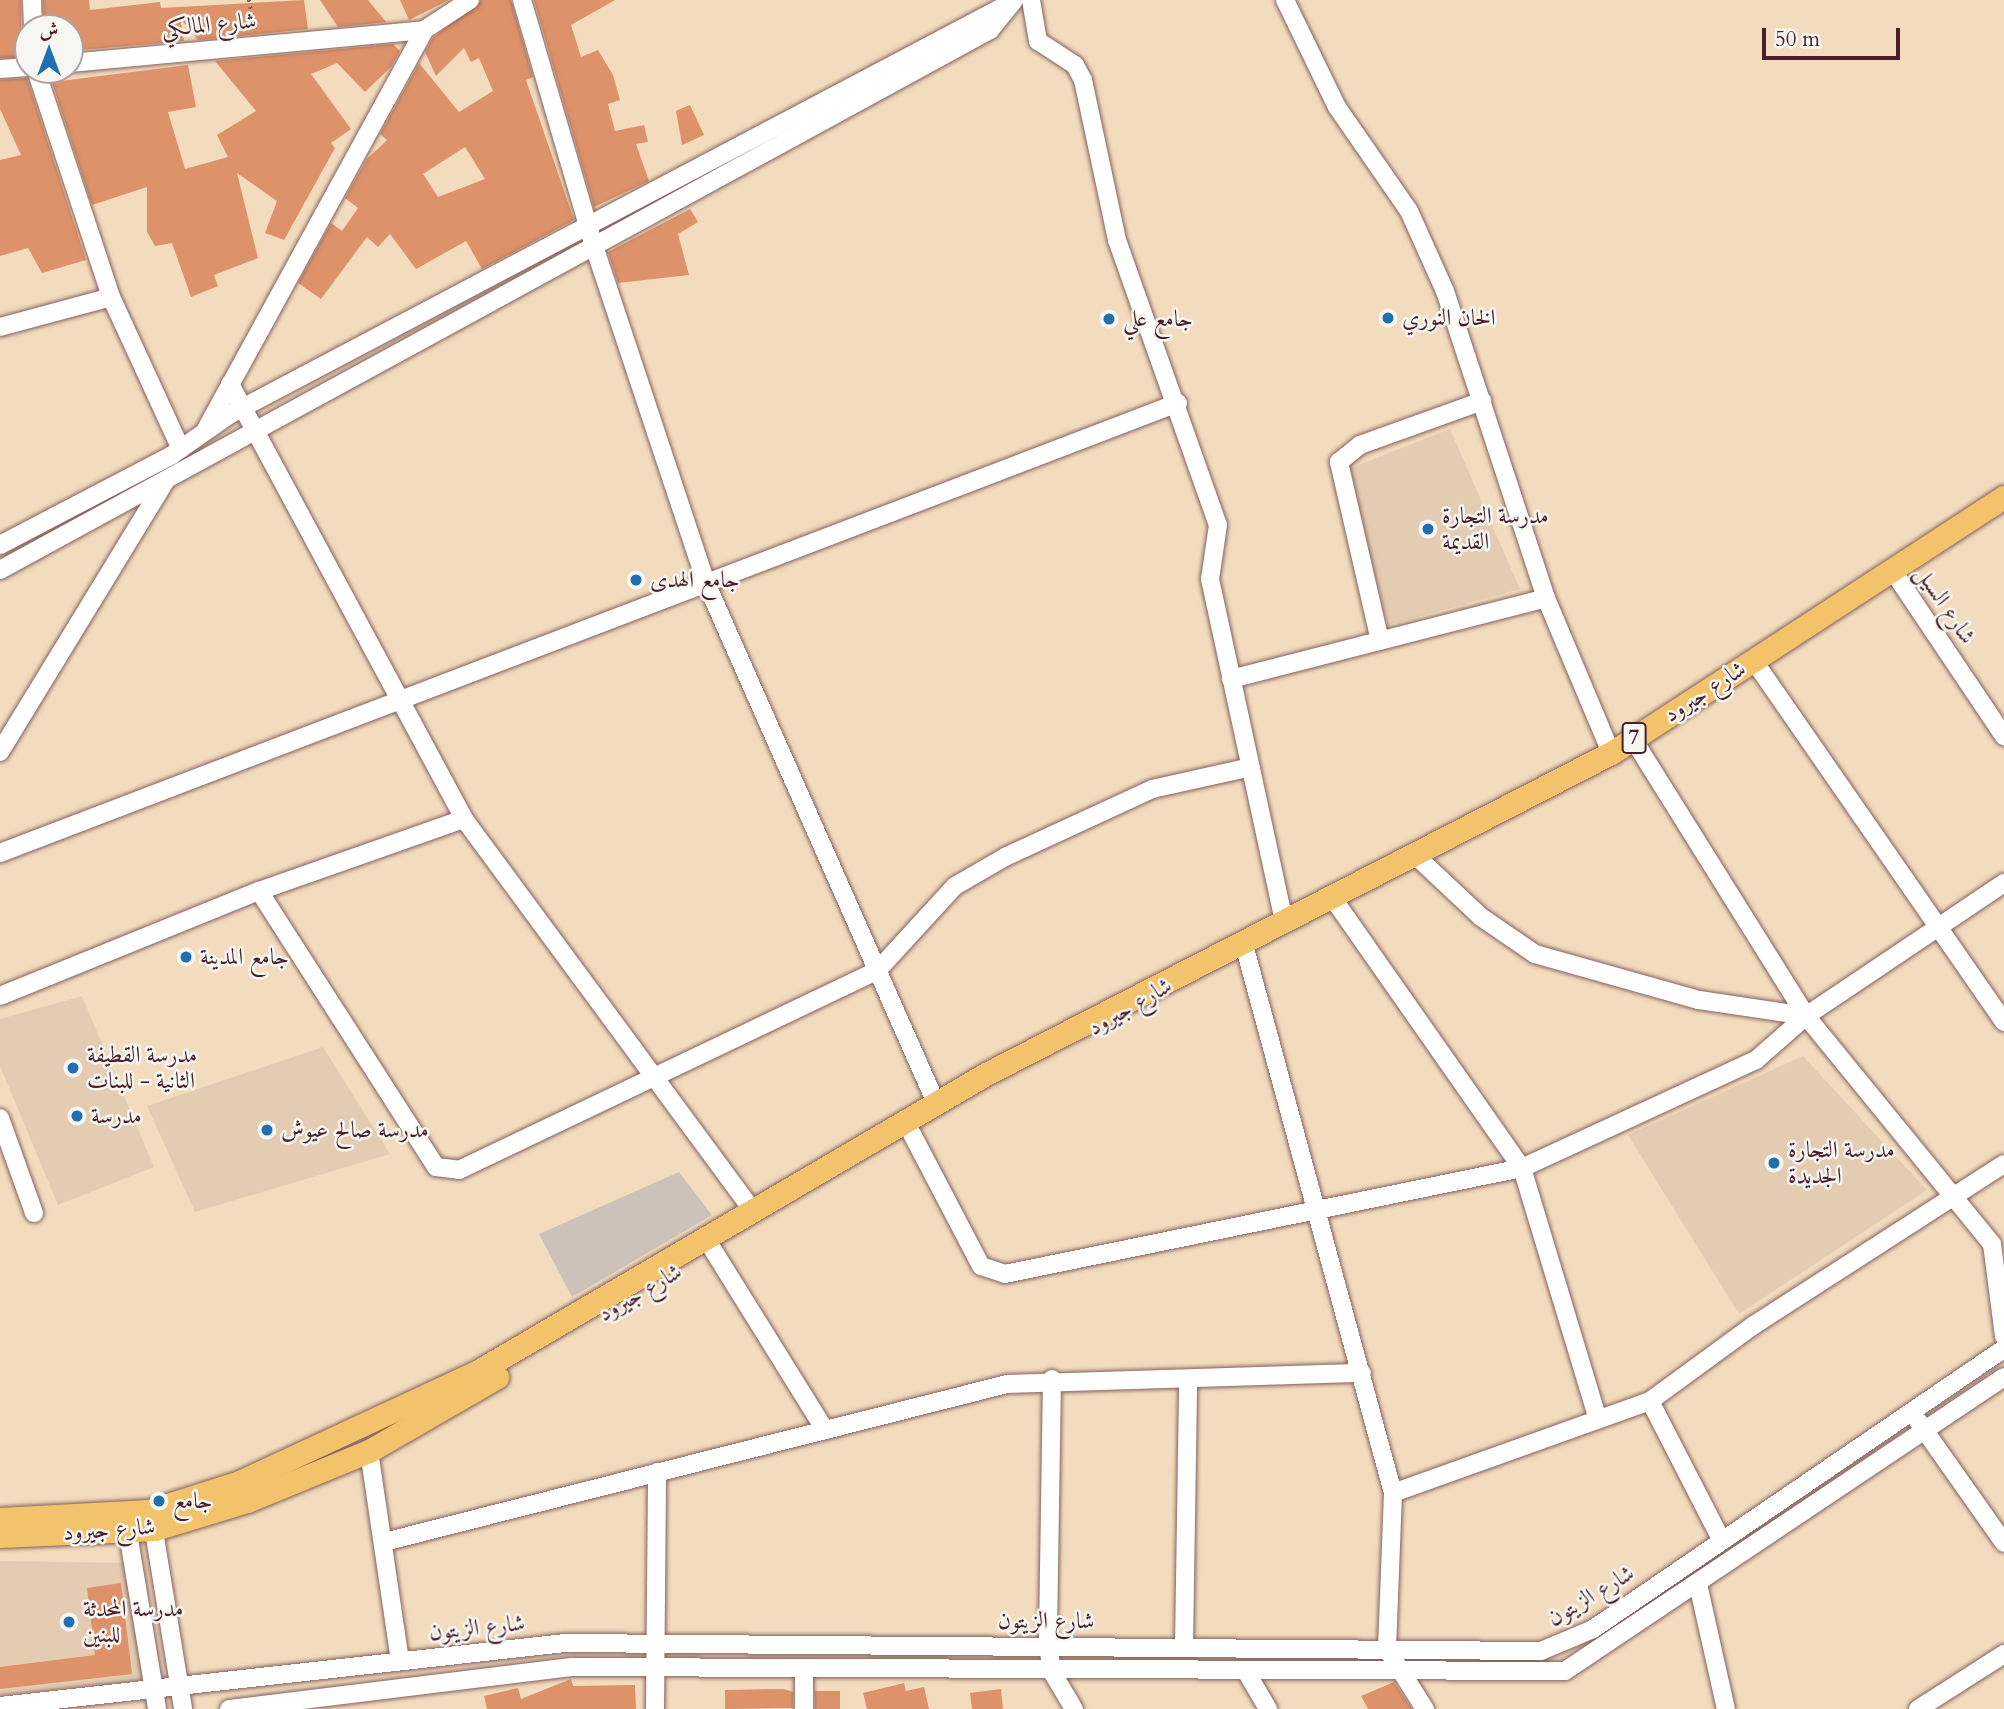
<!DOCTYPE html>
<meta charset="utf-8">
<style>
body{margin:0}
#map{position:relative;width:2004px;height:1709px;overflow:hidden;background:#f3dcbe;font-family:Cardo,Amiri,serif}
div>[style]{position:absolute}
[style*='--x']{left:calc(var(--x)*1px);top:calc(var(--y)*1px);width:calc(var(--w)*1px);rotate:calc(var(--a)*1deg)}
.built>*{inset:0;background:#e4ccb2}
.industrial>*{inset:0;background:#ccc2b9}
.building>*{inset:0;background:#de9269;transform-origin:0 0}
.path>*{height:3.5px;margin-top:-1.75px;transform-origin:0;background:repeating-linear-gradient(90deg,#85615e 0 2px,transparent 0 7px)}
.roads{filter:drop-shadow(0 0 2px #85615e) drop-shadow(0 0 2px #85615e)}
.minor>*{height:18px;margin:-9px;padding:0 9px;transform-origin:9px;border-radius:9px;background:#fff}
.major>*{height:23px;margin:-11.5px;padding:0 11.5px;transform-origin:11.5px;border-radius:11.5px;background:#f2c36a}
.dots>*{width:19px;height:19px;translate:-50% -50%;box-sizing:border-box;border:4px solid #f6f6f2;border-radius:50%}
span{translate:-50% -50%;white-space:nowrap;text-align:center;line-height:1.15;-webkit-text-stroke:5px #f6f6f2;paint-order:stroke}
.shield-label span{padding:2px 5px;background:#f6f6f2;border:2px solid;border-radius:5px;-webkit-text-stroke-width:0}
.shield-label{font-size:21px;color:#4a1f2b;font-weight:700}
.street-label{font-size:23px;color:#4a1f2b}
.poi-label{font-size:23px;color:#4a1f2b}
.left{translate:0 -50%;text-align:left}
.north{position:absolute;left:14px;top:14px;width:70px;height:70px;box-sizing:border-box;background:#f6f6f2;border:2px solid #b1a0a2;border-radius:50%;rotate:0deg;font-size:19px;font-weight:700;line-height:28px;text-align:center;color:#4a1f2b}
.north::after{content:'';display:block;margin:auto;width:24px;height:32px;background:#1f6fb2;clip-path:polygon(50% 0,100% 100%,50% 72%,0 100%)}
.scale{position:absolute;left:1762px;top:28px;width:138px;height:32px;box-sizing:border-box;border:4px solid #4a1f2b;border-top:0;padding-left:9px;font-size:21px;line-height:24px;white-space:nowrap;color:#4a1f2b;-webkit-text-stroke:5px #f6f6f2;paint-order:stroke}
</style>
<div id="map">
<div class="built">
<div style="clip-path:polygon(1450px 429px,1520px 589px,1388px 625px,1348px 469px)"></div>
<div style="clip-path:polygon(82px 996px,154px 1167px,58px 1205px,0 1066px,0 1019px)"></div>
<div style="clip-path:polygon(323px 1047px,390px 1154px,195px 1212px,147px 1106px)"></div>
<div style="clip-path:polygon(1803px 1056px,1927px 1190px,1739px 1314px,1628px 1135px)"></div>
<div style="clip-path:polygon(0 1561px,128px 1563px,148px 1681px,0 1695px)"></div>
</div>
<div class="industrial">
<div style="clip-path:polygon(679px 1172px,712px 1215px,572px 1297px,539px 1234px)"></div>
</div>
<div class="building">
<div style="left:0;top:0;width:21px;height:58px"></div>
<div style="clip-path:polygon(43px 0,89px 0,90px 10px,160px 2px,161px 8px,304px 0,308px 29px,198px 40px,180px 18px,184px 41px,70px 51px,70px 28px,44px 28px)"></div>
<div style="clip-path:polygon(320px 0,368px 0,386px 22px,338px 27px)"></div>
<div style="clip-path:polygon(400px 0,449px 0,409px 20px)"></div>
<div style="clip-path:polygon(evenodd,481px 0,511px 0,533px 77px,526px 80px,574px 220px,482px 269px,466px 241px,416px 269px,390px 234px,378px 247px,367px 237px,321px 299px,298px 283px,331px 223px,342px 231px,358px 208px,345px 198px,367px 159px,387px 140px,380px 134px,419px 63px,459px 112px,493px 91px,479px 58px,471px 62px,464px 48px,436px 76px,425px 52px,433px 38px,481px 0,465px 147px,485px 179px,438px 197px,423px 174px,465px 147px)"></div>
<div style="clip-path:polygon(534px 0,615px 0,571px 25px,581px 57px,598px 50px,613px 75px,620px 100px,608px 104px,615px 131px,644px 125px,648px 142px,636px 144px,649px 181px,594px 207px)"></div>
<div style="clip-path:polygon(393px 44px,400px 51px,391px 67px,365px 92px,337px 63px,311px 74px,351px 129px,331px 143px,335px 148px,284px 240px,265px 233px,277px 201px,237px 173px,258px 258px,214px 275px,218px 286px,191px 297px,172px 243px,155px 246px,147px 232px,147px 187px,92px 205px,52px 82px,188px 65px,196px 107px,168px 112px,185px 169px,228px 157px,217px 135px,256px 111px,215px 61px)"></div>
<div style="clip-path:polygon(27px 78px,86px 260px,42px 273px,28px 248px,0 256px,0 160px,21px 155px,0 109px,0 80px)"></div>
<div style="clip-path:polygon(690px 105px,704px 135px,682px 145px,676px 111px)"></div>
<div style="clip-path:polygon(690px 209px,698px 222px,678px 234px,689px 275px,618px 283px,608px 252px)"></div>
<div style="clip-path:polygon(121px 1583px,132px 1674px,0 1689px,0 1667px,95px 1655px,87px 1588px)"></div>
<div style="clip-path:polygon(571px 1679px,573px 1686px,635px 1685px,636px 1709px,487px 1709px,484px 1696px,518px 1688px,521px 1699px)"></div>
<div style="clip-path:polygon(1394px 1682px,1412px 1709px,1368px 1709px,1361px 1696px)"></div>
<div style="clip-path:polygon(904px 1683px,906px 1691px,924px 1687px,929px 1709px,867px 1709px,863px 1693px)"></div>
<div style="clip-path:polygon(784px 1689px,793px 1692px,793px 1708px,725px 1709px,725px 1690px)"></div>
<div style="clip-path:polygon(1001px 1689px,1003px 1709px,972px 1709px,970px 1693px)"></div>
<div style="left:815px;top:1691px;width:25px;height:18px"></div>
</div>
<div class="path">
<div style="--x:249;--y:0;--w:30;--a:78"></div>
</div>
<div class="roads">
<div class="minor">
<div style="--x:32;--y:0;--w:28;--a:88"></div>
<div style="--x:522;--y:0;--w:253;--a:73.7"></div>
<div style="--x:593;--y:243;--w:360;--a:71.6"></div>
<div style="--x:707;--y:585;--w:566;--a:66.15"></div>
<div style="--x:1031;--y:0;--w:42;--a:80.3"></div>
<div style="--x:1038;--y:41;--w:44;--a:33"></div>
<div style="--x:1075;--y:65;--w:17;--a:62"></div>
<div style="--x:1083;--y:80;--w:164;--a:78"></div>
<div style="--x:1117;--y:240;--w:302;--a:70.5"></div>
<div style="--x:1218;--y:525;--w:55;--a:98.4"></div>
<div style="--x:1210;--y:579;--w:349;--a:77.8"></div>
<div style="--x:1285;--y:0;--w:119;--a:64.1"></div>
<div style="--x:1337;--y:107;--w:126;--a:55.3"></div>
<div style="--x:1409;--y:211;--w:88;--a:65.8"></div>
<div style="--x:1445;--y:291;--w:323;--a:71.8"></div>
<div style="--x:1546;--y:598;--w:168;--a:67.2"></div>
<div style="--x:70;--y:63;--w:356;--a:-5.3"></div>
<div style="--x:424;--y:30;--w:55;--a:-33.1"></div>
<div style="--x:0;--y:69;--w:28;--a:-4"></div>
<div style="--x:36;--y:70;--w:239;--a:71.7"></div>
<div style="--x:111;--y:297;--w:167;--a:65.3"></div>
<div style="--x:0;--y:327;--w:115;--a:-15.1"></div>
<div style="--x:230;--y:384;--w:494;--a:61.7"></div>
<div style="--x:464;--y:819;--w:487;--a:53.6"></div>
<div style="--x:206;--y:429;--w:455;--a:-61.3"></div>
<div style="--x:0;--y:545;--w:194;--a:-27.6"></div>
<div style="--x:172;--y:455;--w:70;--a:-35.1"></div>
<div style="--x:229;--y:415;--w:885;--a:-27.81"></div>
<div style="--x:0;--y:570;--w:1128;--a:-28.61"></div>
<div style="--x:990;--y:30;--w:38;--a:-51"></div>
<div style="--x:1893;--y:571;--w:199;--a:56.1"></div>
<div style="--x:1380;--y:641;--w:184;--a:-102.9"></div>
<div style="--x:1339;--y:462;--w:27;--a:-39"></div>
<div style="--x:1360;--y:445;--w:130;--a:-19.8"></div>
<div style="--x:1754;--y:661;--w:439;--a:55.3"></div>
<div style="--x:1231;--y:679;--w:325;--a:-14.4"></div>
<div style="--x:1633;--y:739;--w:327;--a:58"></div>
<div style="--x:1806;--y:1016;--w:294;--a:50.8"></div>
<div style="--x:1992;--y:1244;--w:93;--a:82.6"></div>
<div style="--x:0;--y:752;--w:319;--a:-58.6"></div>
<div style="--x:0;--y:853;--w:1261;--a:-20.91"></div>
<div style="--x:1416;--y:856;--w:89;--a:43.2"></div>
<div style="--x:1481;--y:917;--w:65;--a:34.4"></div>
<div style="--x:1535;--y:954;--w:170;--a:15.7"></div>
<div style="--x:1699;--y:1000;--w:108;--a:8.5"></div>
<div style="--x:259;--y:891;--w:328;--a:57.3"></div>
<div style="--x:436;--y:1167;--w:23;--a:7"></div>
<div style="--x:459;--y:1170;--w:463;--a:-25.5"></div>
<div style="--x:877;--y:971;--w:115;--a:-47.5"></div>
<div style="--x:955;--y:886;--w:58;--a:-30.1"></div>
<div style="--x:1005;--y:857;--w:162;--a:-24.8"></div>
<div style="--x:1152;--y:789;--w:101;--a:-12.5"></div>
<div style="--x:1332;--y:897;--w:331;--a:55"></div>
<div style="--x:1522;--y:1168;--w:260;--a:73.2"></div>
<div style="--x:1243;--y:941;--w:572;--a:74.8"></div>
<div style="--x:1393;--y:1493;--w:156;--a:92.2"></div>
<div style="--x:1387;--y:1649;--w:71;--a:57.7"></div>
<div style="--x:0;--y:996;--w:279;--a:-22.1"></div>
<div style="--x:259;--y:891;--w:217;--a:-19.4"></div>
<div style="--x:0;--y:1118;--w:101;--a:70.3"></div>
<div style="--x:912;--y:1134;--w:149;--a:62.4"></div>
<div style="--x:981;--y:1266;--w:25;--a:18"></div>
<div style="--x:1005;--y:1274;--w:528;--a:-11.59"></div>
<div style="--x:1522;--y:1168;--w:258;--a:-24.8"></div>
<div style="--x:1756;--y:1060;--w:67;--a:-41.3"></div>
<div style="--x:1806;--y:1016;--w:239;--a:-33.9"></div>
<div style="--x:713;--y:1250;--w:210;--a:58.1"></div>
<div style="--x:1052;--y:1379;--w:267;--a:90.9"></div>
<div style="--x:1048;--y:1646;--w:26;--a:81"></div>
<div style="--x:1052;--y:1672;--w:43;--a:59.3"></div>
<div style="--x:1650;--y:1401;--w:157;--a:62.8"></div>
<div style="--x:1918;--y:1421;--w:149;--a:54.8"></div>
<div style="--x:369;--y:1451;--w:212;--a:81.6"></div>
<div style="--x:1393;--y:1493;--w:273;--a:-19.7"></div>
<div style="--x:1650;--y:1401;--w:129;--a:-36.2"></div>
<div style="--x:1754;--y:1325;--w:297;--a:-32.8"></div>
<div style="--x:152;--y:1519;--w:193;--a:80.7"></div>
<div style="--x:126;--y:1521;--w:191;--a:80.6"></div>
<div style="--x:384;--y:1542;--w:643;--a:-14.23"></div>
<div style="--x:1007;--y:1384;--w:355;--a:-1.8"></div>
<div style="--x:1698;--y:1584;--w:128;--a:77.4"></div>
<div style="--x:1184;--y:1646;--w:263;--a:-89.1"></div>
<div style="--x:804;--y:1669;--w:40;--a:90"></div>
<div style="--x:1247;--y:1673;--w:42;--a:59.7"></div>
<div style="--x:0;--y:1706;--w:569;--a:-6.36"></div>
<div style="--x:565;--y:1643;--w:976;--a:0.47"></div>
<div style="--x:1541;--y:1651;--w:56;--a:-22.9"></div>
<div style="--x:1593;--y:1629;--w:497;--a:-34.3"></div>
<div style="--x:229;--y:1709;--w:346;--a:-7"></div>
<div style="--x:572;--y:1667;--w:993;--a:0.23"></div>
<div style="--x:1565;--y:1671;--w:528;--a:-33.81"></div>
<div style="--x:655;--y:1709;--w:237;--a:-89.5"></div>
<div style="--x:1918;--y:1709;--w:102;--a:-32.6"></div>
</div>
<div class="major">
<div style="--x:0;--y:1519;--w:149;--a:-3.1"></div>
<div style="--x:149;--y:1511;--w:92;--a:-17.7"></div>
<div style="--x:237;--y:1483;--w:268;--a:-24.9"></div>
<div style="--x:480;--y:1370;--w:586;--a:-30.33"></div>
<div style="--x:986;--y:1074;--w:703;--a:-27.19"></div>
<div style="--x:1611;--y:753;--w:469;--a:-33.1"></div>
<div style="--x:0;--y:1536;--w:155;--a:-2.6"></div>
<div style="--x:155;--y:1529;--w:96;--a:-16.9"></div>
<div style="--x:247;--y:1501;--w:132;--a:-22.3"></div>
<div style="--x:369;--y:1451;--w:148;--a:-30"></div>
</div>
</div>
<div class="dots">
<div style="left:1388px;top:318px;background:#1f6fb2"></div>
<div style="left:1109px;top:319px;background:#1f6fb2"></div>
<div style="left:1428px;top:529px;background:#1f6fb2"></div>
<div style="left:636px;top:580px;background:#1f6fb2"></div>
<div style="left:186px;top:957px;background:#1f6fb2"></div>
<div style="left:73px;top:1068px;background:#1f6fb2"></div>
<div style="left:77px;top:1116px;background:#1f6fb2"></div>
<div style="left:267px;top:1130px;background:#1f6fb2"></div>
<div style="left:1774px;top:1163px;background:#1f6fb2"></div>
<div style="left:159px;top:1501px;background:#1f6fb2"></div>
<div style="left:69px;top:1622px;background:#1f6fb2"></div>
</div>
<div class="shield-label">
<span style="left:1634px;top:738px">7</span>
</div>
<div class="street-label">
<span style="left:209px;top:25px;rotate:-5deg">شارع المالكي</span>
<span style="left:1945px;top:605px;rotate:56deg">شارع السيل</span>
<span style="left:1705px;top:692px;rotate:-33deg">شارع جيرود</span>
<span style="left:1130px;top:1007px;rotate:-30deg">شارع جيرود</span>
<span style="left:640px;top:1293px;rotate:-30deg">شارع جيرود</span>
<span style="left:109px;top:1530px;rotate:-4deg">شارع جيرود</span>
<span style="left:1591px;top:1596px;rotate:-31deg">شارع الزيتون</span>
<span style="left:1046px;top:1621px">شارع الزيتون</span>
<span style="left:477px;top:1628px;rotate:-6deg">شارع الزيتون</span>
</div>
<div class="poi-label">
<span class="left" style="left:1402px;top:318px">الخان النوري</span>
<span class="left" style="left:1123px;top:319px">جامع علي</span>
<span class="left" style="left:1442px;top:529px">مدرسة التجارة<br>القديمة</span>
<span class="left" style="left:650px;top:580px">جامع الهدى</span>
<span class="left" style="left:200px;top:957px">جامع المدينة</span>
<span class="left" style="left:87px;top:1068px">مدرسة القطيفة<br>الثانية - للبنات</span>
<span class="left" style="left:91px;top:1116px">مدرسة</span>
<span class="left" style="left:281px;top:1130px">مدرسة صالح عيوش</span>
<span class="left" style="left:1788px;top:1163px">مدرسة التجارة<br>الجديدة</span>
<span class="left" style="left:173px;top:1501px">جامع</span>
<span class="left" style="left:83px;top:1622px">مدرسة المحدثة<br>للبنين</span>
</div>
<div class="north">ش</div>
<div class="scale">50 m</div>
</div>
